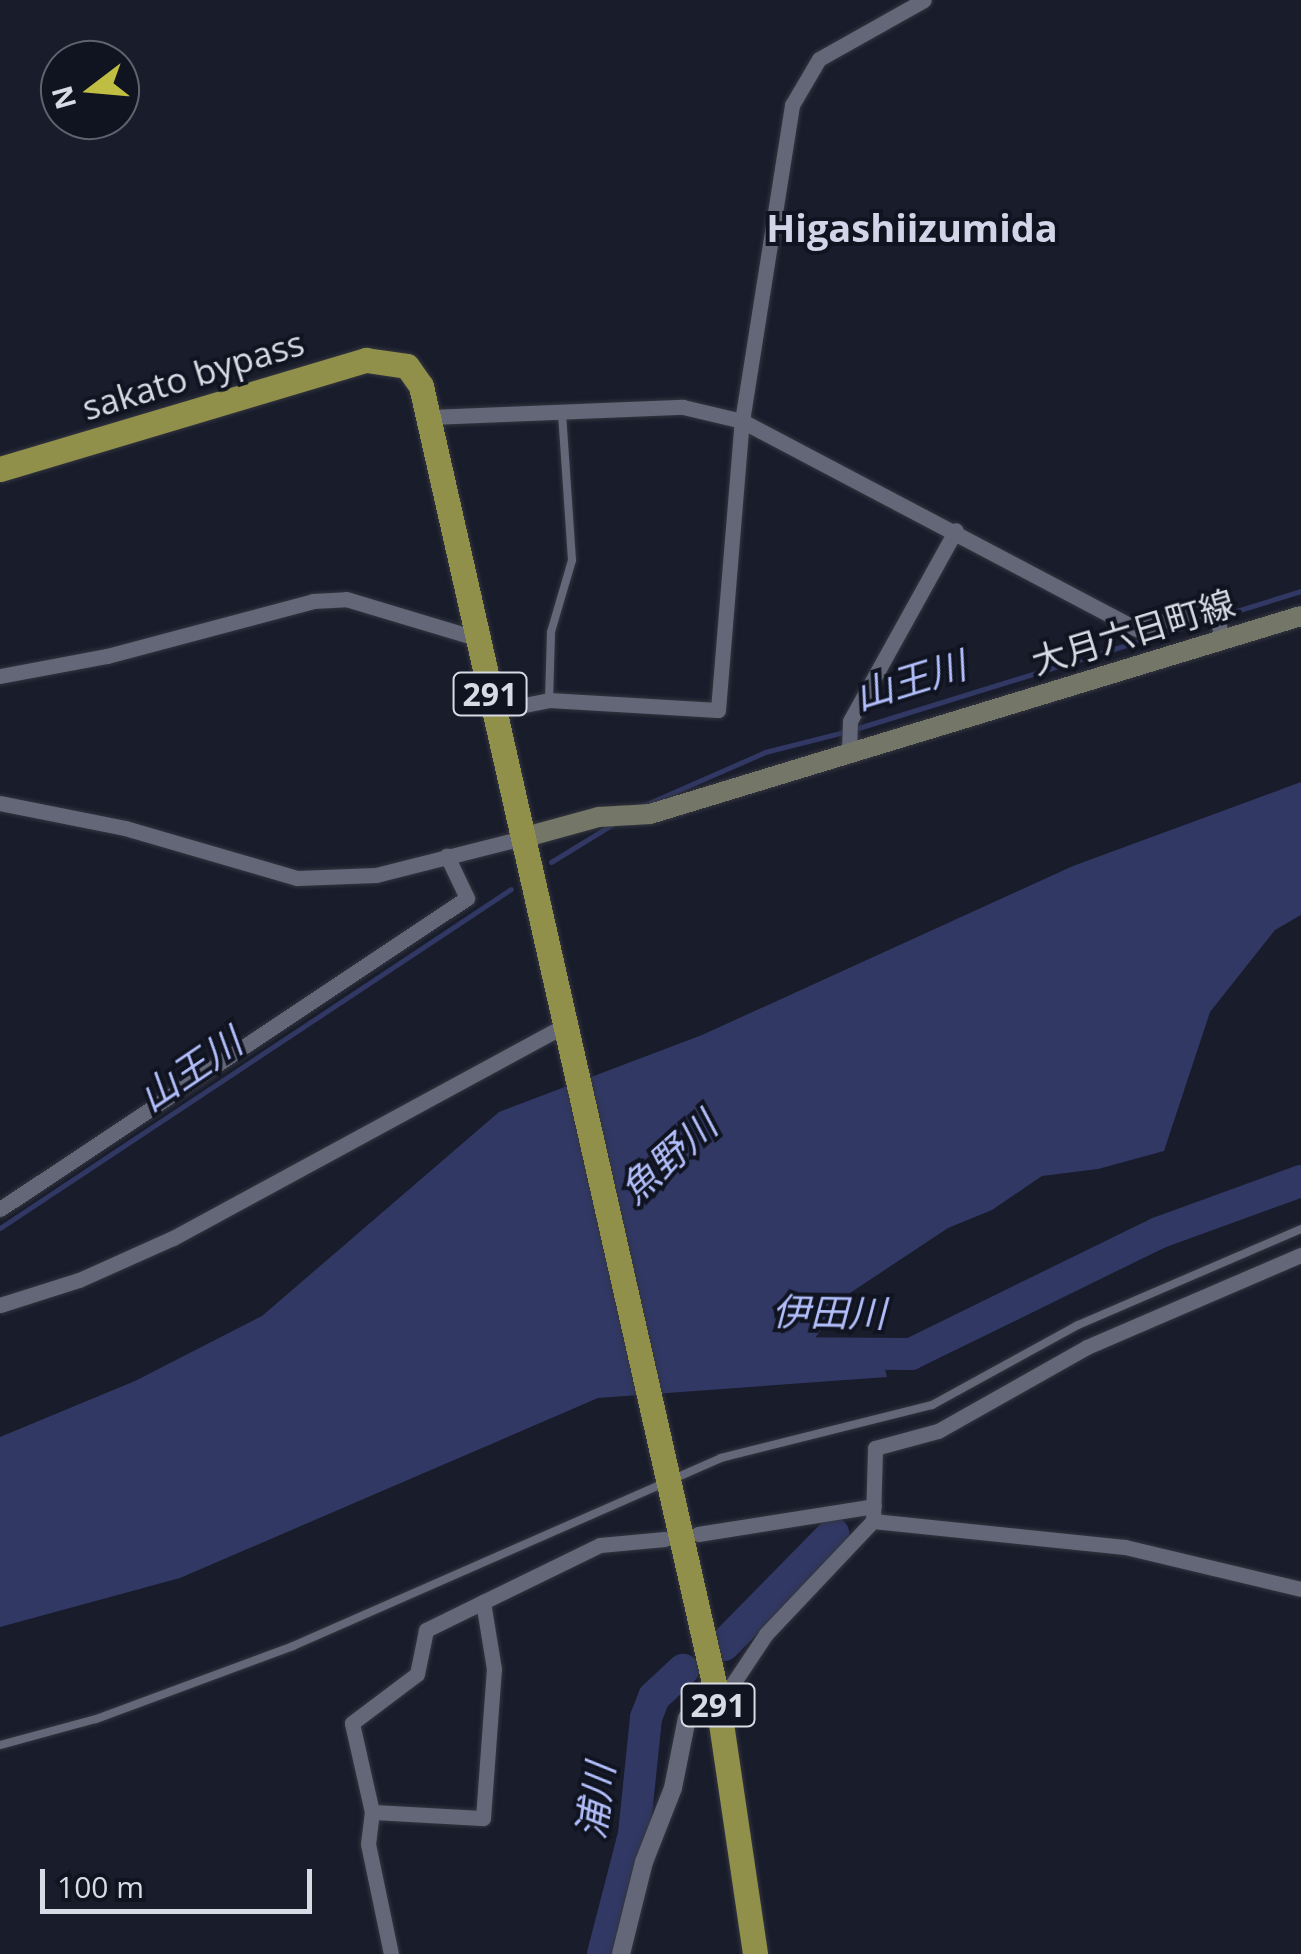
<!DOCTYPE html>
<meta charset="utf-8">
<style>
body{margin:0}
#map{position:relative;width:1301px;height:1954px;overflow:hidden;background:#191c2a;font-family:"Open Sans","Noto Sans JP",sans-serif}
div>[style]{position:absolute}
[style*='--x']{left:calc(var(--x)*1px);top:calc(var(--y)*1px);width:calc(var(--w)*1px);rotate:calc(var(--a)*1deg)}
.water>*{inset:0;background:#313864}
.stream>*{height:5px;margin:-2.5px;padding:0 2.5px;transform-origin:2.5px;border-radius:2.5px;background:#313864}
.river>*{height:32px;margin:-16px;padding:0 16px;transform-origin:16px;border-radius:16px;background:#313864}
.roads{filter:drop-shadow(0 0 2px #333640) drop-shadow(0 0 2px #333640)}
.service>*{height:8px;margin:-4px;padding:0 4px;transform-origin:4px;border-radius:4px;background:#646778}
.minor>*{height:15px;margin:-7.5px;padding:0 7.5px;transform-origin:7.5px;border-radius:7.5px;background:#646778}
.tertiary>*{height:18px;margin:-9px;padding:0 9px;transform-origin:9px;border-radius:9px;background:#646778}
.secondary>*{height:20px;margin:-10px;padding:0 10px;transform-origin:10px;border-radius:10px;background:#747767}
.trunk>*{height:25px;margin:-12.5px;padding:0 12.5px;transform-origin:12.5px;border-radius:12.5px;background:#90904a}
span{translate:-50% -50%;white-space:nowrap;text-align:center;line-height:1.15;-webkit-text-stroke:8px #101320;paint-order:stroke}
.shield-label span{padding:2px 8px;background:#101320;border:2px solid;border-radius:8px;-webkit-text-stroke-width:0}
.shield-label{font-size:32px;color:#d8dbe4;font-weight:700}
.street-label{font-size:35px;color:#d8dbe4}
.neighbourhood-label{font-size:38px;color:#d0d5e8;font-weight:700}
.water-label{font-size:38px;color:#b1befa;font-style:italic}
.north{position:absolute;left:40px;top:40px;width:100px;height:100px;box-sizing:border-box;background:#101320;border:2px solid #60636e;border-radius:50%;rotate:254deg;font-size:28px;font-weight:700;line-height:40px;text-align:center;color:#d8dbe4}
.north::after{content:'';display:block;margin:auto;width:35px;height:45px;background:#bfbe42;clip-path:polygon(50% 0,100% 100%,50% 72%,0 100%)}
.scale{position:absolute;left:40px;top:1869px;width:272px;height:45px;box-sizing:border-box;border:5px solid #d8dbe4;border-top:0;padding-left:12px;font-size:30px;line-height:35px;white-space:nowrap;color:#d8dbe4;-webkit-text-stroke:8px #101320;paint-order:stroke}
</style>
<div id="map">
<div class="water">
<div style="clip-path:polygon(1301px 782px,1301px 915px,1275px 930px,1210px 1012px,1164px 1151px,1098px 1169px,1042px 1176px,992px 1210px,948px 1228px,847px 1295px,795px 1365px,884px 1365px,887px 1377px,598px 1398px,180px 1578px,0 1627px,0 1437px,135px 1381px,262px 1316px,499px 1112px,702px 1035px,1073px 866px)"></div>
</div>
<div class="stream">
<div style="--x:855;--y:729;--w:467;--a:-17.2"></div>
<div style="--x:640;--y:807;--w:137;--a:-23.7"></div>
<div style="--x:765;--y:752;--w:81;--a:-14.2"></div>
<div style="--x:551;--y:862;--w:73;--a:-31.5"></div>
<div style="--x:0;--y:1228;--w:613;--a:-33.56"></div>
</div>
<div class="river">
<div style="--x:762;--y:1353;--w:149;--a:0.4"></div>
<div style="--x:911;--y:1354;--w:275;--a:-26.1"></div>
<div style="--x:1158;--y:1233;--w:152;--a:-20"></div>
<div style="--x:724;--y:1645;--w:156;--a:-45.5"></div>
<div style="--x:603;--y:1954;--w:124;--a:-75.5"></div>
<div style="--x:634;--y:1834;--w:117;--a:-84.1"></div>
<div style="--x:646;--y:1718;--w:22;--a:-69"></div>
<div style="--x:654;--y:1697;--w:40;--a:-43"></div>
</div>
<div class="roads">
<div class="service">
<div style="--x:549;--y:700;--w:68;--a:-88.3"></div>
<div style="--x:551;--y:632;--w:75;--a:-73.7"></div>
<div style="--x:572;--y:560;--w:147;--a:-93.9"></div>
<div style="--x:0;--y:1745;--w:99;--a:-15.2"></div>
<div style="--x:96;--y:1719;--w:210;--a:-20.3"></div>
<div style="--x:293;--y:1646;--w:467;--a:-23.7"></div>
<div style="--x:721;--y:1458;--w:218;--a:-14.1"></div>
<div style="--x:932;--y:1405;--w:166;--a:-28.7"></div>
<div style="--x:1078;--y:1325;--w:243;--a:-23.3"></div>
</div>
<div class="minor">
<div style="--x:430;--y:417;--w:253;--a:-2.3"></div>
<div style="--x:683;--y:407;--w:61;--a:13.3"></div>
<div style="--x:742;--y:421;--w:446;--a:27.8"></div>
<div style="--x:1137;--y:629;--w:80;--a:-16.6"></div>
<div style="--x:1214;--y:606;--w:34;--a:76"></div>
<div style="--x:0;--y:676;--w:109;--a:-10.6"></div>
<div style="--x:107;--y:656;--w:213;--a:-14.9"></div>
<div style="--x:313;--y:601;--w:33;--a:-3"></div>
<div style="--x:346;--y:599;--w:136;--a:16.7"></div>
<div style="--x:494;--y:711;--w:56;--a:-11.3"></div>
<div style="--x:549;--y:700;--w:169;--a:3.4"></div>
<div style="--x:718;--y:710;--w:290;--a:-85.3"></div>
<div style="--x:742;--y:421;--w:320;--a:-81"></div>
<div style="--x:792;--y:105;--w:53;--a:-59.6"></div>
<div style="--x:819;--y:59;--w:120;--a:-29.3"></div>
<div style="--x:849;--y:750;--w:29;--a:-88"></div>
<div style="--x:850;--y:721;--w:218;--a:-61"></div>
<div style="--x:0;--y:803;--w:127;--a:11.3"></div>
<div style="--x:125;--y:828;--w:179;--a:16.2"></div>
<div style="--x:297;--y:878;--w:79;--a:-2.2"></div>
<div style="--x:376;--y:875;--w:151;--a:-14.2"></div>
<div style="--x:0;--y:1209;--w:561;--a:-33.66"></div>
<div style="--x:467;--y:898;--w:47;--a:-115.5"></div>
<div style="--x:0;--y:1305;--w:83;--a:-17.6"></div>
<div style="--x:79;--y:1280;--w:103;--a:-24.1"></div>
<div style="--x:173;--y:1238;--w:444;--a:-28.5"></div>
<div style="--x:873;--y:1521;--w:253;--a:5.9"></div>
<div style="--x:1125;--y:1547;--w:181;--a:13.4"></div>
<div style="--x:698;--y:1534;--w:178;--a:-9"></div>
<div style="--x:717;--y:1696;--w:9;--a:-13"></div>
<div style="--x:726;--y:1694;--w:72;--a:-56.3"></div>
<div style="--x:766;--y:1634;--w:156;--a:-46.6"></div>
<div style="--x:873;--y:1521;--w:73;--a:-88.4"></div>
<div style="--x:875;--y:1448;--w:65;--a:-15.1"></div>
<div style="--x:938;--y:1431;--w:171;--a:-29.4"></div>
<div style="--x:1087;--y:1347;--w:233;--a:-23.3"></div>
<div style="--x:372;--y:1812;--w:91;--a:-102.7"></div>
<div style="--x:352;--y:1723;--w:81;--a:-37"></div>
<div style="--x:417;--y:1674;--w:45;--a:-78.4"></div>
<div style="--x:426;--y:1630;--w:64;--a:-26.2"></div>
<div style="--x:391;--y:1954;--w:112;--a:-101.8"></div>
<div style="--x:368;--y:1844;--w:32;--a:-83"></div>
<div style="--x:372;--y:1812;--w:111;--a:3.1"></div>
<div style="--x:483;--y:1818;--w:149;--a:-85.8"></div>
<div style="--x:494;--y:1669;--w:68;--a:-99.3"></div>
<div style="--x:483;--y:1602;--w:130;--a:-26"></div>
<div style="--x:600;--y:1545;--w:65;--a:-5.3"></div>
</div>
<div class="tertiary">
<div style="--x:621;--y:1954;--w:95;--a:-76"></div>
<div style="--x:644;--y:1862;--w:79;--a:-68.6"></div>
<div style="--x:673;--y:1788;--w:71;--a:-78.7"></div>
<div style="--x:687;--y:1718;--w:37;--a:-36"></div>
</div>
<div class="secondary">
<div style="--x:522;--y:838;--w:80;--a:-15.3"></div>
<div style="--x:599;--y:817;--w:51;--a:-3.4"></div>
<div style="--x:650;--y:814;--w:680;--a:-16.92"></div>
</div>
<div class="trunk">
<div style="--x:0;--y:469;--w:382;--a:-16.6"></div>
<div style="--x:366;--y:360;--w:41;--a:8.3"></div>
<div style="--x:407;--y:366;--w:24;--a:55"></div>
<div style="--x:421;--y:386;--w:1343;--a:77.27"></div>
<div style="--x:717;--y:1696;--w:261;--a:81.6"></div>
</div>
</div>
<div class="shield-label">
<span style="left:490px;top:694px">291</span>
<span style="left:718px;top:1705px">291</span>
</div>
<div class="street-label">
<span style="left:193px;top:375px;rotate:-17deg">sakato bypass</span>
<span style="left:1133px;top:632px;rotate:-17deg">大月六日町線</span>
</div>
<div class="neighbourhood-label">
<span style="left:912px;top:228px">Higashiizumida</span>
</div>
<div class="water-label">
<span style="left:910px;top:680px;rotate:-17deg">山王川</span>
<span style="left:190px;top:1069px;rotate:-34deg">山王川</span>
<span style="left:668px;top:1157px;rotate:-42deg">魚野川</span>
<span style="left:829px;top:1312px;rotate:1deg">伊田川</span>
<span style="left:595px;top:1801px;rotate:-82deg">浦川</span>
</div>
<div class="north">N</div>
<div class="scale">100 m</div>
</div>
